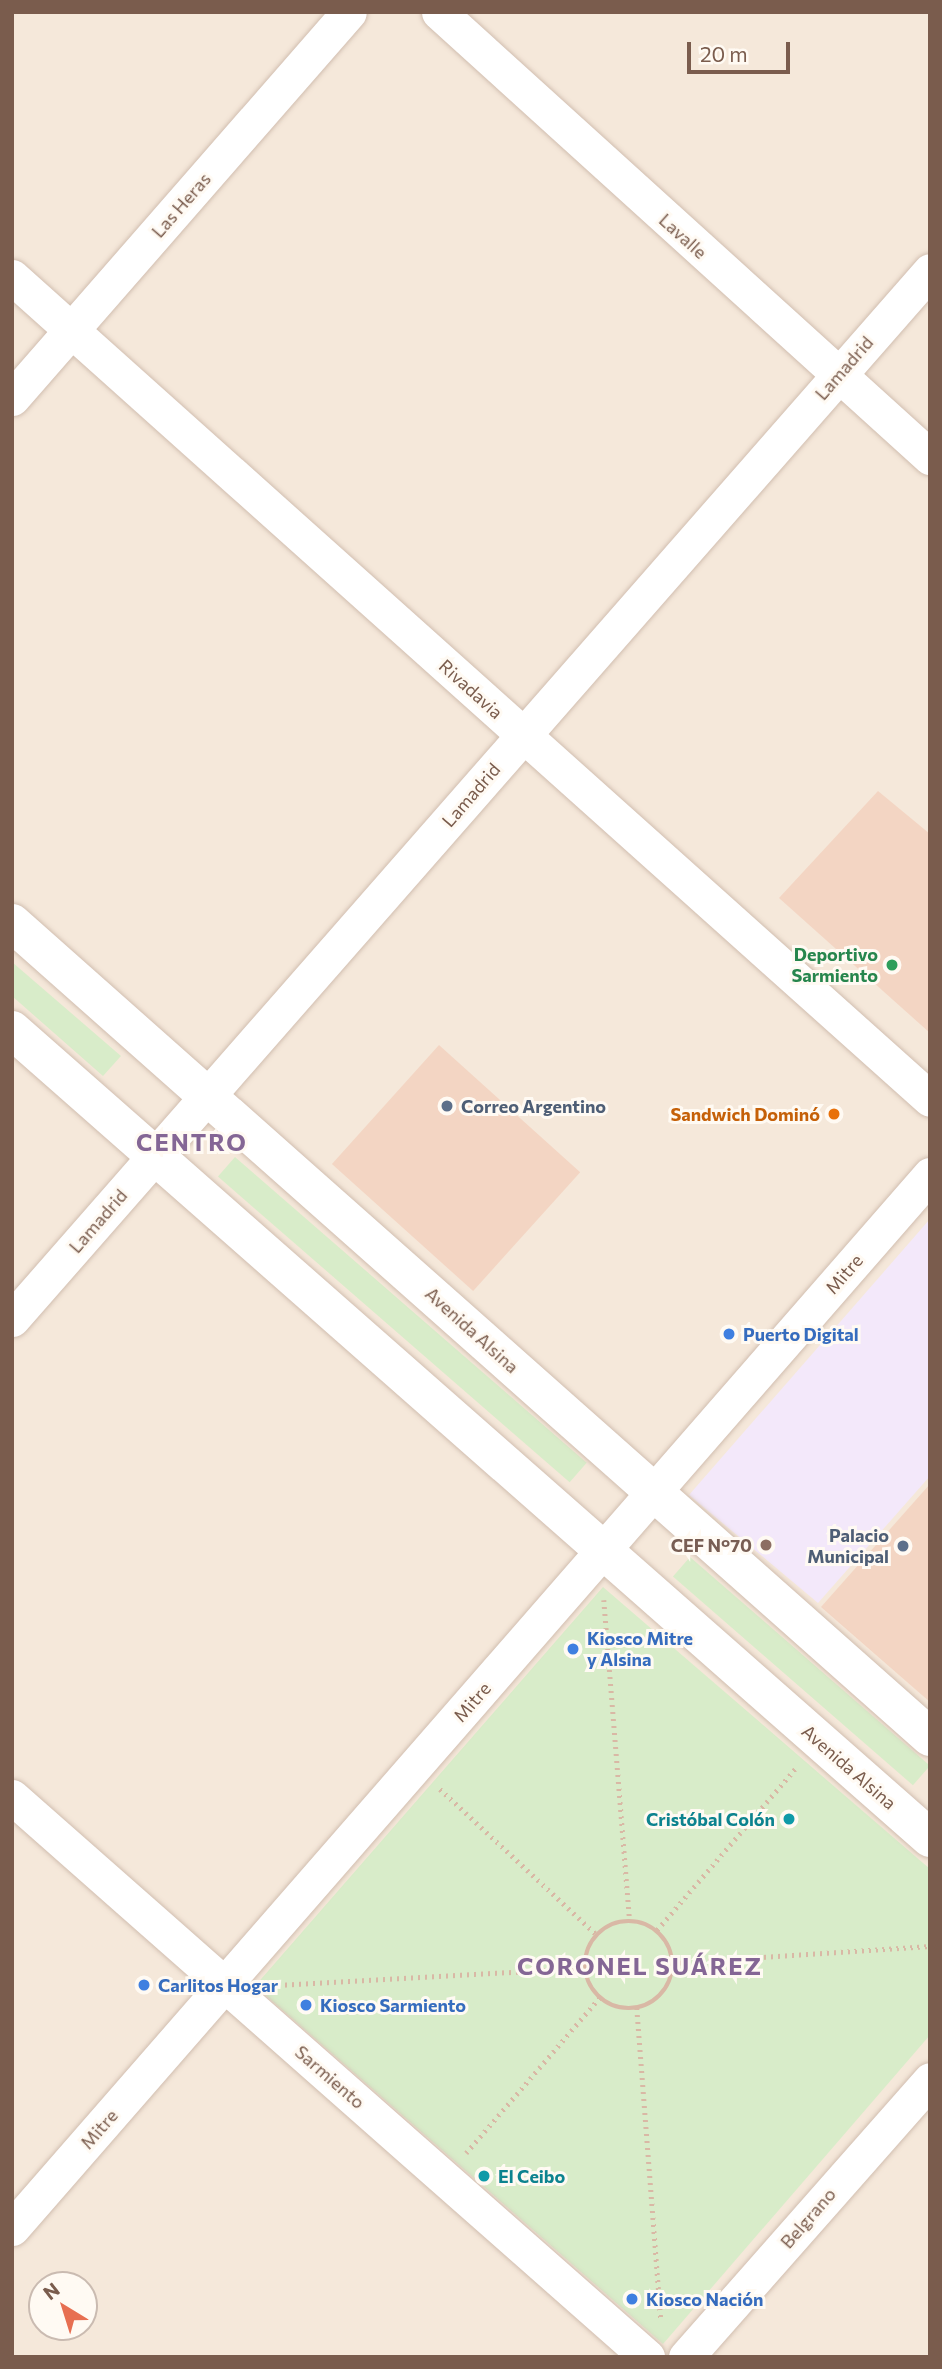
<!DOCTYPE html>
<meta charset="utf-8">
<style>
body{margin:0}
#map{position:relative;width:942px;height:2369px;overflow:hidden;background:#fdf6ec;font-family:Commissioner,sans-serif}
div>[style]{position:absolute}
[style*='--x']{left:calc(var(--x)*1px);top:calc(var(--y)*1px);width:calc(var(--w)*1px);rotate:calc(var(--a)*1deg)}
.residential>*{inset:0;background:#f5e8da}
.education>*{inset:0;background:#f3e8fa}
.green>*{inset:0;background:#d8ecc9;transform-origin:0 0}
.building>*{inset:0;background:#f3d5c3;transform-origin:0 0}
.path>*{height:4.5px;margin-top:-2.25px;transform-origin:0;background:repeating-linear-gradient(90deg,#d9b8a5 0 2px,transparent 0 7px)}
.path>.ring{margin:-2.25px;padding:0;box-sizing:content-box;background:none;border:4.5px solid #d9b8a5;border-radius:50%}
.roads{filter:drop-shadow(0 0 2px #d1beb0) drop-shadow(0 0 2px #d1beb0)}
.street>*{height:35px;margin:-17.5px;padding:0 17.5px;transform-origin:17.5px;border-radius:17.5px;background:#fff}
.secondary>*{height:38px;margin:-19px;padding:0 19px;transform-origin:19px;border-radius:19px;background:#fff}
.dots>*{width:19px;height:19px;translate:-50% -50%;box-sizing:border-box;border:4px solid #fffaf3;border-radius:50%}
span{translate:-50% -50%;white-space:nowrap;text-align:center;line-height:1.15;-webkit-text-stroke:6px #fffaf3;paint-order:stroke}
.street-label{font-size:18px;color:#7a5c4d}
.leisure-label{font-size:18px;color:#27864d;font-weight:700}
.right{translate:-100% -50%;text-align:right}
.service-label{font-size:18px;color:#4e5e75;font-weight:700}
.left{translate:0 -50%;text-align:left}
.food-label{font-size:18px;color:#c56008;font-weight:700}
.shop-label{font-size:18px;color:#366cbe;font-weight:700}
.education-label{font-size:18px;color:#785e54;font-weight:700}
.culture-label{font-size:18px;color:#0d838f;font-weight:700}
.district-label{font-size:24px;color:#846695;font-weight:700;letter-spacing:2px}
.frame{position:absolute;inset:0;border:14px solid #7a5c4d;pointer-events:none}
.north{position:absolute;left:28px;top:2271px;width:70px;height:70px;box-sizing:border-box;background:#fffaf3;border:2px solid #cabbb1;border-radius:50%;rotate:322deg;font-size:19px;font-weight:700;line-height:28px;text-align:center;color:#7a5c4d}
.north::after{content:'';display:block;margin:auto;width:24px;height:32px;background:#e76f51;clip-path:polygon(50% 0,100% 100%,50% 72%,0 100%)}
.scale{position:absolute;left:687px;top:42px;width:103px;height:32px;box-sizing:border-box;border:4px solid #7a5c4d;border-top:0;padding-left:9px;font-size:21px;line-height:24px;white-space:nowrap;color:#7a5c4d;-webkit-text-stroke:5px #fffaf3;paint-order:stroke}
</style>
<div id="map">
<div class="residential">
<div style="clip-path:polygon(evenodd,12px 12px,930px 12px,930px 2357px,12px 2357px,12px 12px,42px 2285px,84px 2285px,84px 2327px,42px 2327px,42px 2285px)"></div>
</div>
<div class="education">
<div style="clip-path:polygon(930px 1219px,930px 1476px,818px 1603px,689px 1495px)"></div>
</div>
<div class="green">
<div style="clip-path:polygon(12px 962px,121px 1056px,103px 1076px,12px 996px)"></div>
<div style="left:235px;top:1157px;width:466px;height:26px;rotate:41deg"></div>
<div style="left:690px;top:1557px;width:318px;height:26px;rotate:41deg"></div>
<div style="clip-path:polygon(603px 1587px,930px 1869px,930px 2035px,663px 2344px,255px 1986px)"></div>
</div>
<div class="building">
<div style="clip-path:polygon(878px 791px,930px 834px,930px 1033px,779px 898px)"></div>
<div style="left:439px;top:1045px;width:190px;height:160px;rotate:42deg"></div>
<div style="clip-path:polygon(930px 1484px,930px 1702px,821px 1607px)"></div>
</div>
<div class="path">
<div style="--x:604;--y:1600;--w:321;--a:85.4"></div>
<div style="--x:440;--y:1789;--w:214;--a:42.9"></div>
<div class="ring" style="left:585px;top:1921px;width:83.5px;height:83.5px"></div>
<div style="--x:657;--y:1930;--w:212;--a:-49.4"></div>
<div style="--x:673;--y:1963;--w:258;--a:-3.8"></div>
<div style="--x:278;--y:1985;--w:308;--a:-3.2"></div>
<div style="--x:637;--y:2008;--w:314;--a:85.6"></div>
<div style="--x:466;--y:2153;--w:206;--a:-49.3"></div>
</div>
<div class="roads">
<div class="street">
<div style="--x:439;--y:12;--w:663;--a:42.19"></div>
<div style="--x:12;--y:277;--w:1232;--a:41.84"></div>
<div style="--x:12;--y:398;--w:512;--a:-48.88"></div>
<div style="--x:12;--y:1319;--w:1393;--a:-48.78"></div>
<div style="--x:12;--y:1797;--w:847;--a:41.41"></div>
<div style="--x:12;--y:2228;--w:1397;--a:-48.92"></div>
<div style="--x:686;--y:2357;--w:369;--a:-48.6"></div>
</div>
<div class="secondary">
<div style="--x:12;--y:923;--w:1227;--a:41.56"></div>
<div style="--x:12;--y:1030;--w:1223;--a:41.35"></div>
</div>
</div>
<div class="dots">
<div style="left:892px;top:965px;background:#2e9e5b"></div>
<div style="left:447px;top:1106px;background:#5c6f8a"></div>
<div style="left:834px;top:1114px;background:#e8710a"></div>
<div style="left:729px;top:1334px;background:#3f7fe0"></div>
<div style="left:766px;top:1545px;background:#8d6e63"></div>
<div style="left:903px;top:1546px;background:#5c6f8a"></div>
<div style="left:573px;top:1649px;background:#3f7fe0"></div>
<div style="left:789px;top:1819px;background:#0f9aa8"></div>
<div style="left:144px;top:1985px;background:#3f7fe0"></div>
<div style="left:306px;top:2005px;background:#3f7fe0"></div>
<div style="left:484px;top:2176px;background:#0f9aa8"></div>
<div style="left:632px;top:2299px;background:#3f7fe0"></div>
</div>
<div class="street-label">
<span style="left:181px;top:205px;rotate:-49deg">Las Heras</span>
<span style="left:683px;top:236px;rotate:42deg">Lavalle</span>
<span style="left:844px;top:368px;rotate:-49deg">Lamadrid</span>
<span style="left:471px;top:689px;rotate:42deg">Rivadavia</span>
<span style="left:471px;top:795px;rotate:-49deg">Lamadrid</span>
<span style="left:98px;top:1221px;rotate:-49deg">Lamadrid</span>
<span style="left:844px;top:1274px;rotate:-49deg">Mitre</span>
<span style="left:472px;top:1330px;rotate:42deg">Avenida Alsina</span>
<span style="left:472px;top:1702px;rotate:-49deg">Mitre</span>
<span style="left:849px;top:1767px;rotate:41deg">Avenida Alsina</span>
<span style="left:330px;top:2077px;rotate:41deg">Sarmiento</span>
<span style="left:99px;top:2129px;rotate:-49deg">Mitre</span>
<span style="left:808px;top:2218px;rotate:-49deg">Belgrano</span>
</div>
<div class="leisure-label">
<span class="right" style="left:878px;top:965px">Deportivo<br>Sarmiento</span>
</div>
<div class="service-label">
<span class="left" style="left:461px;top:1106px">Correo Argentino</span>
<span class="right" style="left:889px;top:1546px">Palacio<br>Municipal</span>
</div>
<div class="food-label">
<span class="right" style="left:820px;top:1114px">Sandwich Dominó</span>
</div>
<div class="shop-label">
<span class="left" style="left:743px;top:1334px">Puerto Digital</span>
<span class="left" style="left:587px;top:1649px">Kiosco Mitre<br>y Alsina</span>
<span class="left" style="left:158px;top:1985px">Carlitos Hogar</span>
<span class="left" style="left:320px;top:2005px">Kiosco Sarmiento</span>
<span class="left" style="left:646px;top:2299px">Kiosco Nación</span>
</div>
<div class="education-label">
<span class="right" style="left:752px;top:1545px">CEF N°70</span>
</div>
<div class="culture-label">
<span class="right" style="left:775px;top:1819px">Cristóbal Colón</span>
<span class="left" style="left:498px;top:2176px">El Ceibo</span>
</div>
<div class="district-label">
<span style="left:192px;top:1142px">CENTRO</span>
<span style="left:640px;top:1966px">CORONEL SUÁREZ</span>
</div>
<div class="frame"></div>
<div class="north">N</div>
<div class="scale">20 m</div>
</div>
